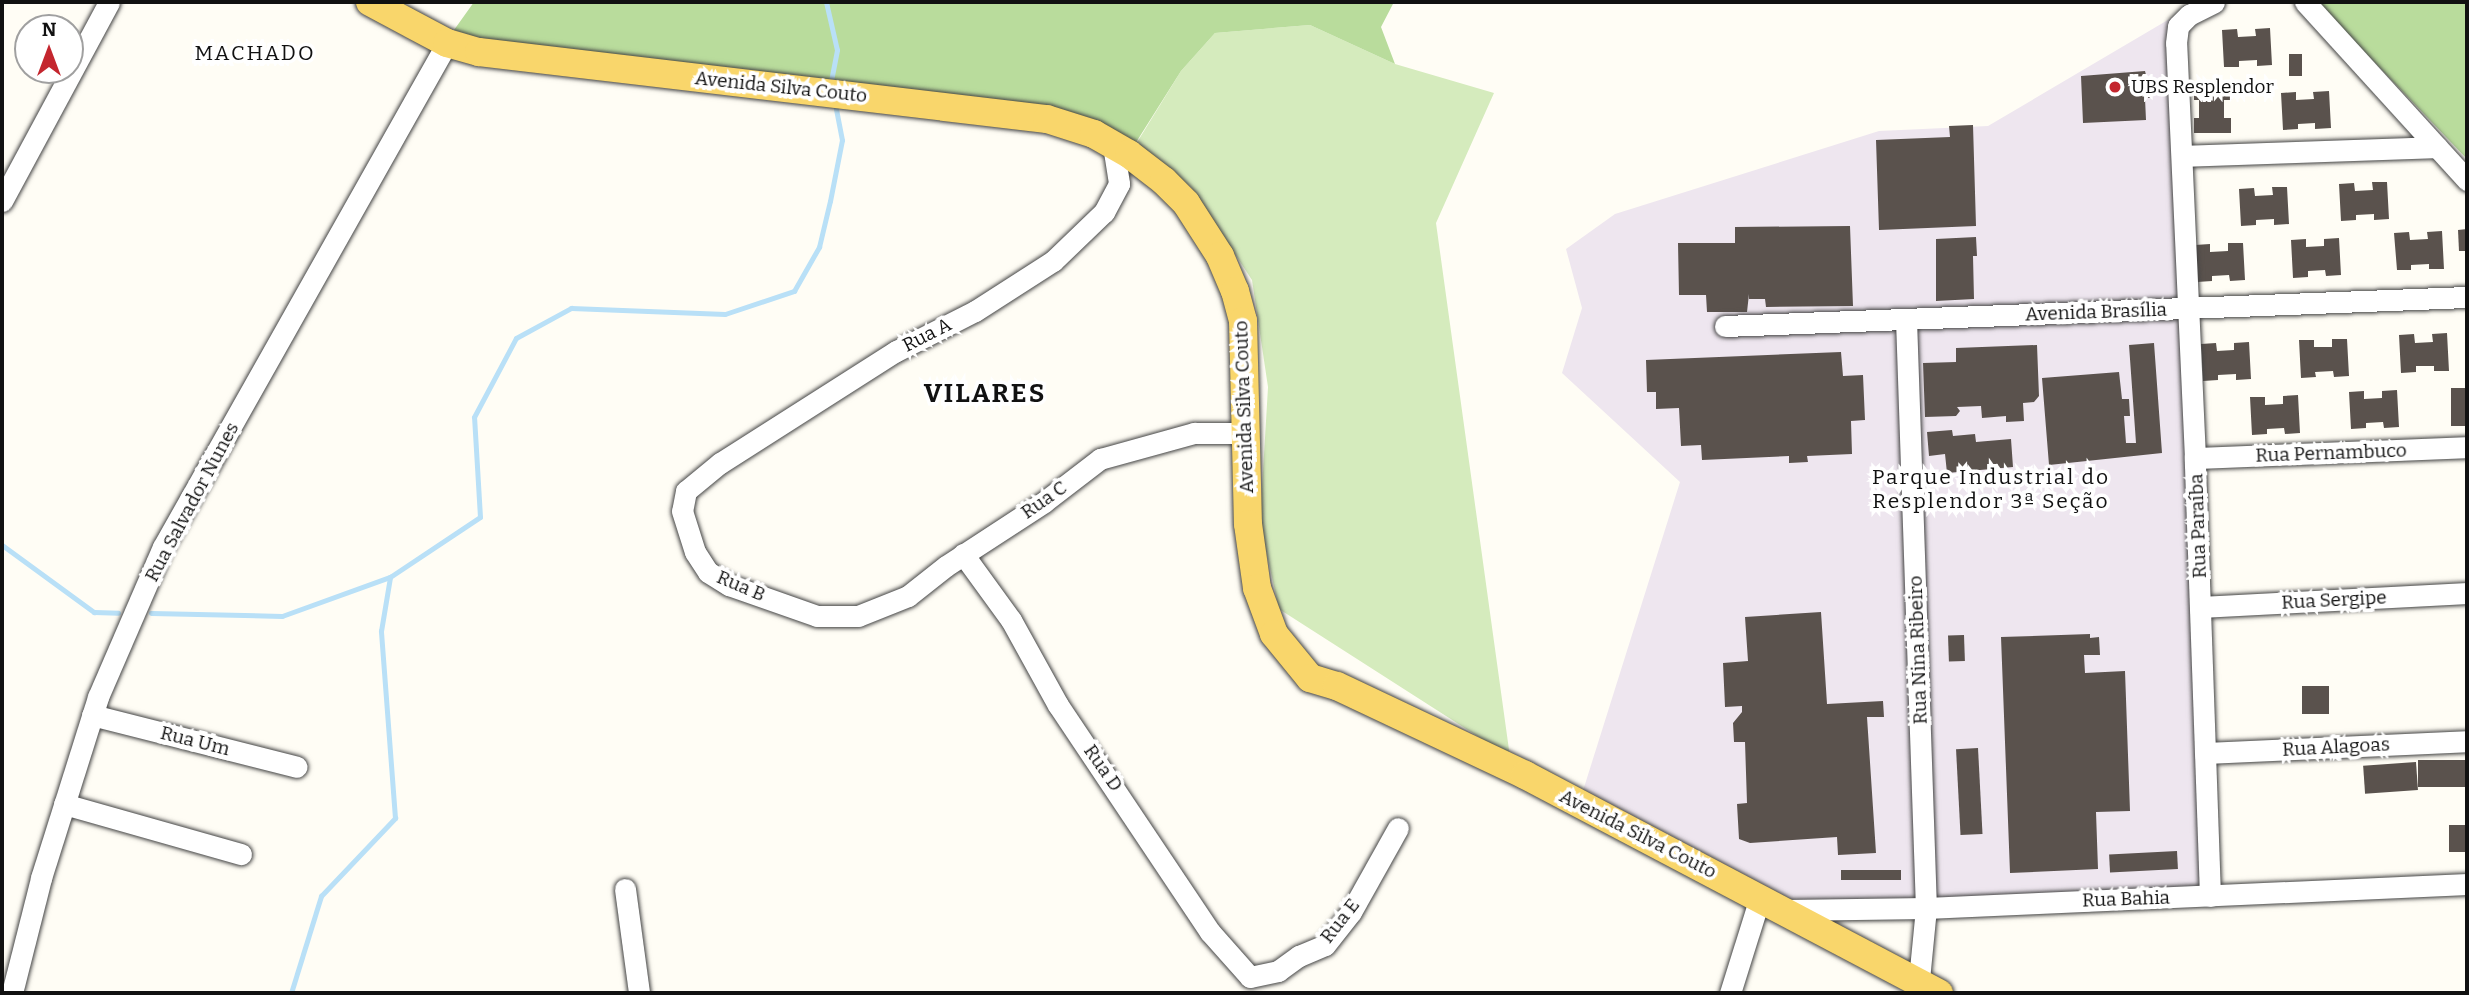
<!DOCTYPE html>
<meta charset="utf-8">
<style>
body{margin:0}
#map{position:relative;width:2469px;height:995px;overflow:hidden;background:#fffdf5;font-family:Bitter,serif}
div>[style]{position:absolute}
[style*='--x']{left:calc(var(--x)*1px);top:calc(var(--y)*1px);width:calc(var(--w)*1px);rotate:calc(var(--a)*1deg)}
.industrial>*{inset:0;background:#eee6ef}
.green>*{inset:0;background:#d5ebbd}
.forest>*{inset:0;background:#b9dc9c}
.stream>*{height:5px;margin:-2.5px;padding:0 2.5px;transform-origin:2.5px;border-radius:2.5px;background:#b9e0f7}
.building>*{inset:0;background:#5a524d;transform-origin:0 0}
.roads{filter:drop-shadow(0 0 2px #444) drop-shadow(0 0 2px #444)}
.minor>*{height:21px;margin:-10.5px;padding:0 10.5px;transform-origin:10.5px;border-radius:10.5px;background:#fff}
.major>*{height:28px;margin:-14px;padding:0 14px;transform-origin:14px;border-radius:14px;background:#f9d66b}
.dots>*{width:19px;height:19px;translate:-50% -50%;box-sizing:border-box;border:4px solid #fff;border-radius:50%}
span{translate:-50% -50%;white-space:nowrap;text-align:center;line-height:1.15;-webkit-text-stroke:7px #fff;paint-order:stroke}
.street-label{font-size:19px;color:#111}
.poi-label{font-size:19px;color:#111}
.left{translate:0 -50%;text-align:left}
.neighbourhood-label{font-size:21px;color:#111;letter-spacing:2px}
.district-label{font-size:26px;color:#111;font-weight:700;letter-spacing:2px}
.frame{position:absolute;inset:0;border:4px solid #111;pointer-events:none}
.north{position:absolute;left:14px;top:14px;width:70px;height:70px;box-sizing:border-box;background:#fff;border:2px solid #a0a0a0;border-radius:50%;rotate:0deg;font-size:19px;font-weight:700;line-height:28px;text-align:center;color:#111}
.north::after{content:'';display:block;margin:auto;width:24px;height:32px;background:#c4262e;clip-path:polygon(50% 0,100% 100%,50% 72%,0 100%)}
</style>
<div id="map">
<div class="industrial">
<div style="clip-path:polygon(2178px 14px,2212px 894px,1757px 907px,1576px 813px,1680px 482px,1562px 373px,1582px 308px,1566px 249px,1615px 214px,1879px 131px,1988px 126px)"></div>
</div>
<div class="green">
<div style="clip-path:polygon(1310px 25px,1395px 64px,1494px 93px,1436px 223px,1510px 757px,1279px 609px,1260px 523px,1268px 387px,1252px 280px,1191px 187px,1136px 144px,1181px 71px,1215px 33px)"></div>
</div>
<div class="forest">
<div style="clip-path:polygon(474px 2px,1394px 2px,1381px 27px,1395px 64px,1310px 25px,1215px 33px,1181px 71px,1135px 144px,980px 98px,843px 81px,509px 48px,454px 30px)"></div>
<div style="clip-path:polygon(2317px 2px,2467px 2px,2467px 159px)"></div>
</div>
<div class="stream">
<div style="--x:826;--y:2;--w:49;--a:77.1"></div>
<div style="--x:837;--y:50;--w:33;--a:101"></div>
<div style="--x:2;--y:545;--w:114;--a:36.1"></div>
<div style="--x:94;--y:612;--w:24;--a:2"></div>
<div style="--x:151;--y:613;--w:131;--a:1.3"></div>
<div style="--x:282;--y:616;--w:115;--a:-19.9"></div>
<div style="--x:390;--y:577;--w:108;--a:-33.7"></div>
<div style="--x:480;--y:517;--w:100;--a:-93.4"></div>
<div style="--x:474;--y:417;--w:89;--a:-62"></div>
<div style="--x:516;--y:338;--w:63;--a:-28.6"></div>
<div style="--x:571;--y:308;--w:154;--a:2.2"></div>
<div style="--x:725;--y:314;--w:73;--a:-18.4"></div>
<div style="--x:794;--y:291;--w:51;--a:-60.4"></div>
<div style="--x:819;--y:247;--w:47;--a:-76.6"></div>
<div style="--x:830;--y:201;--w:62;--a:-78.9"></div>
<div style="--x:842;--y:140;--w:32;--a:-101"></div>
<div style="--x:291;--y:993;--w:102;--a:-72.8"></div>
<div style="--x:321;--y:896;--w:108;--a:-46.5"></div>
<div style="--x:395;--y:818;--w:188;--a:-94.3"></div>
<div style="--x:381;--y:631;--w:55;--a:-80.5"></div>
</div>
<div class="building">
<div style="clip-path:polygon(2270px 28px,2272px 65px,2257px 66px,2257px 60px,2239px 61px,2239px 67px,2224px 67px,2222px 30px,2237px 29px,2238px 37px,2256px 36px,2255px 29px)"></div>
<div style="left:2289px;top:54px;width:13px;height:22px"></div>
<div style="clip-path:polygon(2145px 71px,2152px 98px,2145px 98px,2146px 120px,2083px 123px,2081px 76px)"></div>
<div style="clip-path:polygon(2194px 85px,2232px 85px,2232px 100px,2224px 100px,2224px 118px,2231px 118px,2231px 133px,2194px 133px,2194px 118px,2199px 118px,2199px 100px,2194px 100px)"></div>
<div style="clip-path:polygon(2329px 91px,2331px 128px,2315px 129px,2315px 123px,2298px 124px,2298px 129px,2283px 130px,2281px 93px,2296px 92px,2296px 100px,2314px 99px,2313px 92px)"></div>
<div style="clip-path:polygon(1973px 125px,1976px 226px,1879px 230px,1876px 140px,1950px 137px,1949px 126px)"></div>
<div style="clip-path:polygon(2372px 182px,2387px 182px,2389px 219px,2374px 220px,2374px 214px,2356px 215px,2356px 220px,2341px 221px,2339px 184px,2354px 183px,2355px 191px,2373px 190px)"></div>
<div style="clip-path:polygon(2272px 187px,2287px 187px,2289px 224px,2274px 225px,2274px 219px,2256px 220px,2256px 225px,2241px 226px,2239px 189px,2254px 188px,2255px 196px,2273px 195px)"></div>
<div style="clip-path:polygon(1850px 226px,1853px 306px,1766px 307px,1765px 299px,1749px 299px,1749px 294px,1747px 312px,1707px 312px,1706px 295px,1679px 295px,1678px 243px,1735px 243px,1735px 227px)"></div>
<div style="clip-path:polygon(2467px 229px,2467px 251px,2459px 251px,2458px 230px)"></div>
<div style="clip-path:polygon(2442px 231px,2444px 269px,2429px 269px,2429px 264px,2411px 265px,2411px 270px,2397px 270px,2394px 233px,2409px 232px,2410px 240px,2428px 239px,2427px 232px)"></div>
<div style="clip-path:polygon(1976px 237px,1977px 256px,1973px 256px,1974px 299px,1936px 301px,1936px 239px)"></div>
<div style="clip-path:polygon(2339px 238px,2341px 275px,2326px 276px,2325px 270px,2308px 271px,2308px 277px,2293px 278px,2291px 240px,2306px 239px,2306px 247px,2324px 246px,2324px 239px)"></div>
<div style="clip-path:polygon(2228px 243px,2243px 243px,2245px 280px,2230px 281px,2229px 275px,2212px 276px,2212px 281px,2197px 282px,2195px 245px,2210px 244px,2210px 252px,2228px 251px)"></div>
<div style="clip-path:polygon(2447px 333px,2449px 371px,2434px 371px,2434px 366px,2416px 366px,2416px 372px,2401px 373px,2399px 335px,2414px 334px,2415px 343px,2433px 342px,2432px 334px)"></div>
<div style="clip-path:polygon(2332px 339px,2347px 339px,2349px 376px,2334px 377px,2333px 371px,2315px 372px,2316px 377px,2301px 378px,2299px 340px,2314px 340px,2314px 347px,2332px 347px)"></div>
<div style="clip-path:polygon(2249px 342px,2251px 379px,2236px 380px,2236px 374px,2218px 375px,2218px 380px,2203px 381px,2201px 344px,2216px 343px,2217px 351px,2234px 350px,2234px 343px)"></div>
<div style="clip-path:polygon(2154px 343px,2162px 453px,2049px 465px,2042px 378px,2119px 372px,2122px 399px,2129px 399px,2130px 416px,2124px 416px,2126px 443px,2136px 443px,2129px 345px)"></div>
<div style="clip-path:polygon(2037px 345px,2039px 396px,2034px 402px,2023px 403px,2024px 421px,2006px 422px,2006px 416px,1982px 418px,1981px 406px,1957px 407px,1960px 411px,1956px 416px,1925px 417px,1923px 363px,1956px 362px,1956px 348px)"></div>
<div style="clip-path:polygon(1841px 352px,1843px 376px,1863px 375px,1865px 420px,1851px 421px,1852px 454px,1807px 456px,1808px 462px,1789px 463px,1789px 456px,1702px 460px,1701px 445px,1681px 446px,1679px 408px,1656px 409px,1656px 392px,1647px 392px,1646px 360px)"></div>
<div style="left:2451px;top:388px;width:15px;height:38px"></div>
<div style="clip-path:polygon(2397px 390px,2399px 427px,2384px 428px,2383px 422px,2366px 423px,2366px 428px,2351px 429px,2349px 392px,2364px 391px,2364px 399px,2382px 398px,2382px 391px)"></div>
<div style="clip-path:polygon(2298px 395px,2300px 433px,2285px 434px,2284px 428px,2267px 429px,2267px 434px,2252px 435px,2250px 397px,2265px 397px,2265px 405px,2283px 404px,2283px 396px)"></div>
<div style="clip-path:polygon(1952px 430px,1953px 436px,1975px 434px,1976px 442px,2011px 439px,2013px 467px,1947px 473px,1945px 454px,1929px 456px,1927px 432px)"></div>
<div style="clip-path:polygon(1821px 612px,1827px 704px,1883px 701px,1884px 717px,1867px 717px,1876px 853px,1838px 855px,1837px 837px,1750px 843px,1739px 839px,1737px 804px,1747px 803px,1745px 742px,1734px 742px,1733px 723px,1742px 712px,1742px 706px,1725px 707px,1723px 663px,1748px 661px,1745px 617px)"></div>
<div style="clip-path:polygon(2090px 634px,2090px 638px,2099px 637px,2100px 655px,2084px 655px,2085px 673px,2125px 671px,2130px 811px,2096px 812px,2098px 869px,2010px 873px,2001px 637px)"></div>
<div style="left:1964px;top:635px;width:26px;height:16px;rotate:88deg"></div>
<div style="left:2302px;top:686px;width:27px;height:28px"></div>
<div style="left:1978px;top:748px;width:86px;height:22px;rotate:87deg"></div>
<div style="left:2467px;top:760px;width:27px;height:49px;rotate:90deg"></div>
<div style="left:2416px;top:762px;width:28px;height:53px;rotate:86deg"></div>
<div style="left:2467px;top:825px;width:27px;height:18px;rotate:90deg"></div>
<div style="left:2177px;top:851px;width:18px;height:68px;rotate:87deg"></div>
<div style="left:1841px;top:870px;width:60px;height:10px"></div>
</div>
<div class="roads">
<div class="minor">
<div style="--x:2305;--y:2;--w:241;--a:47.7"></div>
<div style="--x:1113;--y:145;--w:39;--a:81"></div>
<div style="--x:1119;--y:184;--w:32;--a:118"></div>
<div style="--x:1104;--y:212;--w:71;--a:136.1"></div>
<div style="--x:1053;--y:261;--w:93;--a:147.3"></div>
<div style="--x:975;--y:311;--w:89;--a:153.1"></div>
<div style="--x:896;--y:351;--w:209;--a:147.5"></div>
<div style="--x:720;--y:463;--w:44;--a:140.5"></div>
<div style="--x:686;--y:491;--w:20;--a:101"></div>
<div style="--x:682;--y:511;--w:43;--a:72.4"></div>
<div style="--x:695;--y:552;--w:24;--a:57"></div>
<div style="--x:708;--y:572;--w:25;--a:32"></div>
<div style="--x:729;--y:585;--w:93;--a:19.4"></div>
<div style="--x:817;--y:616;--w:41;--a:0"></div>
<div style="--x:858;--y:616;--w:54;--a:-21.8"></div>
<div style="--x:908;--y:596;--w:48;--a:-38.3"></div>
<div style="--x:946;--y:566;--w:117;--a:-33.1"></div>
<div style="--x:1044;--y:502;--w:71;--a:-37.5"></div>
<div style="--x:1100;--y:459;--w:98;--a:-15.5"></div>
<div style="--x:1194;--y:433;--w:52;--a:0"></div>
<div style="--x:2183;--y:156;--w:254;--a:-2"></div>
<div style="--x:2;--y:201;--w:226;--a:-61.7"></div>
<div style="--x:1906;--y:319;--w:589;--a:88.06"></div>
<div style="--x:1926;--y:908;--w:72;--a:95.6"></div>
<div style="--x:1725;--y:326;--w:743;--a:-2.24"></div>
<div style="--x:2195;--y:458;--w:272;--a:-2.3"></div>
<div style="--x:963;--y:554;--w:82;--a:54"></div>
<div style="--x:1011;--y:620;--w:97;--a:61.1"></div>
<div style="--x:1058;--y:705;--w:273;--a:56.2"></div>
<div style="--x:1210;--y:932;--w:60;--a:48.4"></div>
<div style="--x:1250;--y:977;--w:29;--a:-12"></div>
<div style="--x:1278;--y:971;--w:26;--a:-36"></div>
<div style="--x:1299;--y:956;--w:28;--a:-23"></div>
<div style="--x:1325;--y:945;--w:42;--a:-51.8"></div>
<div style="--x:1351;--y:912;--w:96;--a:-60.8"></div>
<div style="--x:2201;--y:607;--w:266;--a:-3"></div>
<div style="--x:92;--y:715;--w:211;--a:14.2"></div>
<div style="--x:2205;--y:753;--w:262;--a:-2.6"></div>
<div style="--x:64;--y:804;--w:184;--a:15.8"></div>
<div style="--x:625;--y:889;--w:105;--a:82.3"></div>
<div style="--x:2210;--y:896;--w:438;--a:-92"></div>
<div style="--x:2195;--y:458;--w:415;--a:-92.6"></div>
<div style="--x:2176;--y:43;--w:17;--a:-83"></div>
<div style="--x:2178;--y:26;--w:16;--a:-45"></div>
<div style="--x:2189;--y:15;--w:28;--a:-27"></div>
<div style="--x:1785;--y:910;--w:141;--a:-0.8"></div>
<div style="--x:1926;--y:908;--w:542;--a:-2.54"></div>
<div style="--x:12;--y:993;--w:119;--a:-75.8"></div>
<div style="--x:41;--y:878;--w:190;--a:-72.5"></div>
<div style="--x:98;--y:697;--w:163;--a:-66.6"></div>
<div style="--x:163;--y:547;--w:579;--a:-60.6"></div>
<div style="--x:1730;--y:993;--w:101;--a:-72.6"></div>
</div>
<div class="major">
<div style="--x:370;--y:2;--w:87;--a:28"></div>
<div style="--x:447;--y:43;--w:33;--a:16"></div>
<div style="--x:479;--y:52;--w:572;--a:6.73"></div>
<div style="--x:1047;--y:119;--w:49;--a:17.7"></div>
<div style="--x:1094;--y:134;--w:40;--a:29.7"></div>
<div style="--x:1129;--y:154;--w:44;--a:37.6"></div>
<div style="--x:1164;--y:181;--w:31;--a:45"></div>
<div style="--x:1186;--y:203;--w:63;--a:57.3"></div>
<div style="--x:1220;--y:256;--w:38;--a:67"></div>
<div style="--x:1235;--y:291;--w:31;--a:75"></div>
<div style="--x:1243;--y:321;--w:203;--a:88.6"></div>
<div style="--x:1248;--y:524;--w:65;--a:82"></div>
<div style="--x:1257;--y:588;--w:49;--a:69.7"></div>
<div style="--x:1274;--y:634;--w:57;--a:50.7"></div>
<div style="--x:1310;--y:678;--w:28;--a:17"></div>
<div style="--x:1337;--y:686;--w:208;--a:25.3"></div>
<div style="--x:1525;--y:775;--w:468;--a:27.8"></div>
</div>
</div>
<div class="dots">
<div style="left:2115px;top:87px;background:#c4262e"></div>
</div>
<div class="street-label">
<span style="left:781px;top:87px;rotate:6deg">Avenida Silva Couto</span>
<span style="left:2096px;top:312px;rotate:-2deg">Avenida Brasília</span>
<span style="left:927px;top:335px;rotate:-27deg">Rua A</span>
<span style="left:1244px;top:407px;rotate:-92deg">Avenida Silva Couto</span>
<span style="left:2331px;top:453px;rotate:-2deg">Rua Pernambuco</span>
<span style="left:1044px;top:500px;rotate:-35deg">Rua C</span>
<span style="left:192px;top:502px;rotate:-62deg">Rua Salvador Nunes</span>
<span style="left:2198px;top:526px;rotate:-92deg">Rua Paraíba</span>
<span style="left:741px;top:586px;rotate:23deg">Rua B</span>
<span style="left:2334px;top:600px;rotate:-3deg">Rua Sergipe</span>
<span style="left:1918px;top:650px;rotate:-92deg">Rua Nina Ribeiro</span>
<span style="left:195px;top:741px;rotate:14deg">Rua Um</span>
<span style="left:2336px;top:747px;rotate:-3deg">Rua Alagoas</span>
<span style="left:1103px;top:768px;rotate:55deg">Rua D</span>
<span style="left:1638px;top:834px;rotate:27deg">Avenida Silva Couto</span>
<span style="left:2126px;top:899px;rotate:-2deg">Rua Bahia</span>
<span style="left:1340px;top:921px;rotate:-52deg">Rua E</span>
</div>
<div class="poi-label">
<span class="left" style="left:2131px;top:87px">UBS Resplendor</span>
</div>
<div class="neighbourhood-label">
<span style="left:255px;top:53px">MACHADO</span>
<span style="left:1991px;top:489px">Parque Industrial do<br>Resplendor 3ª Seção</span>
</div>
<div class="district-label">
<span style="left:985px;top:394px">VILARES</span>
</div>
<div class="frame"></div>
<div class="north">N</div>
</div>
